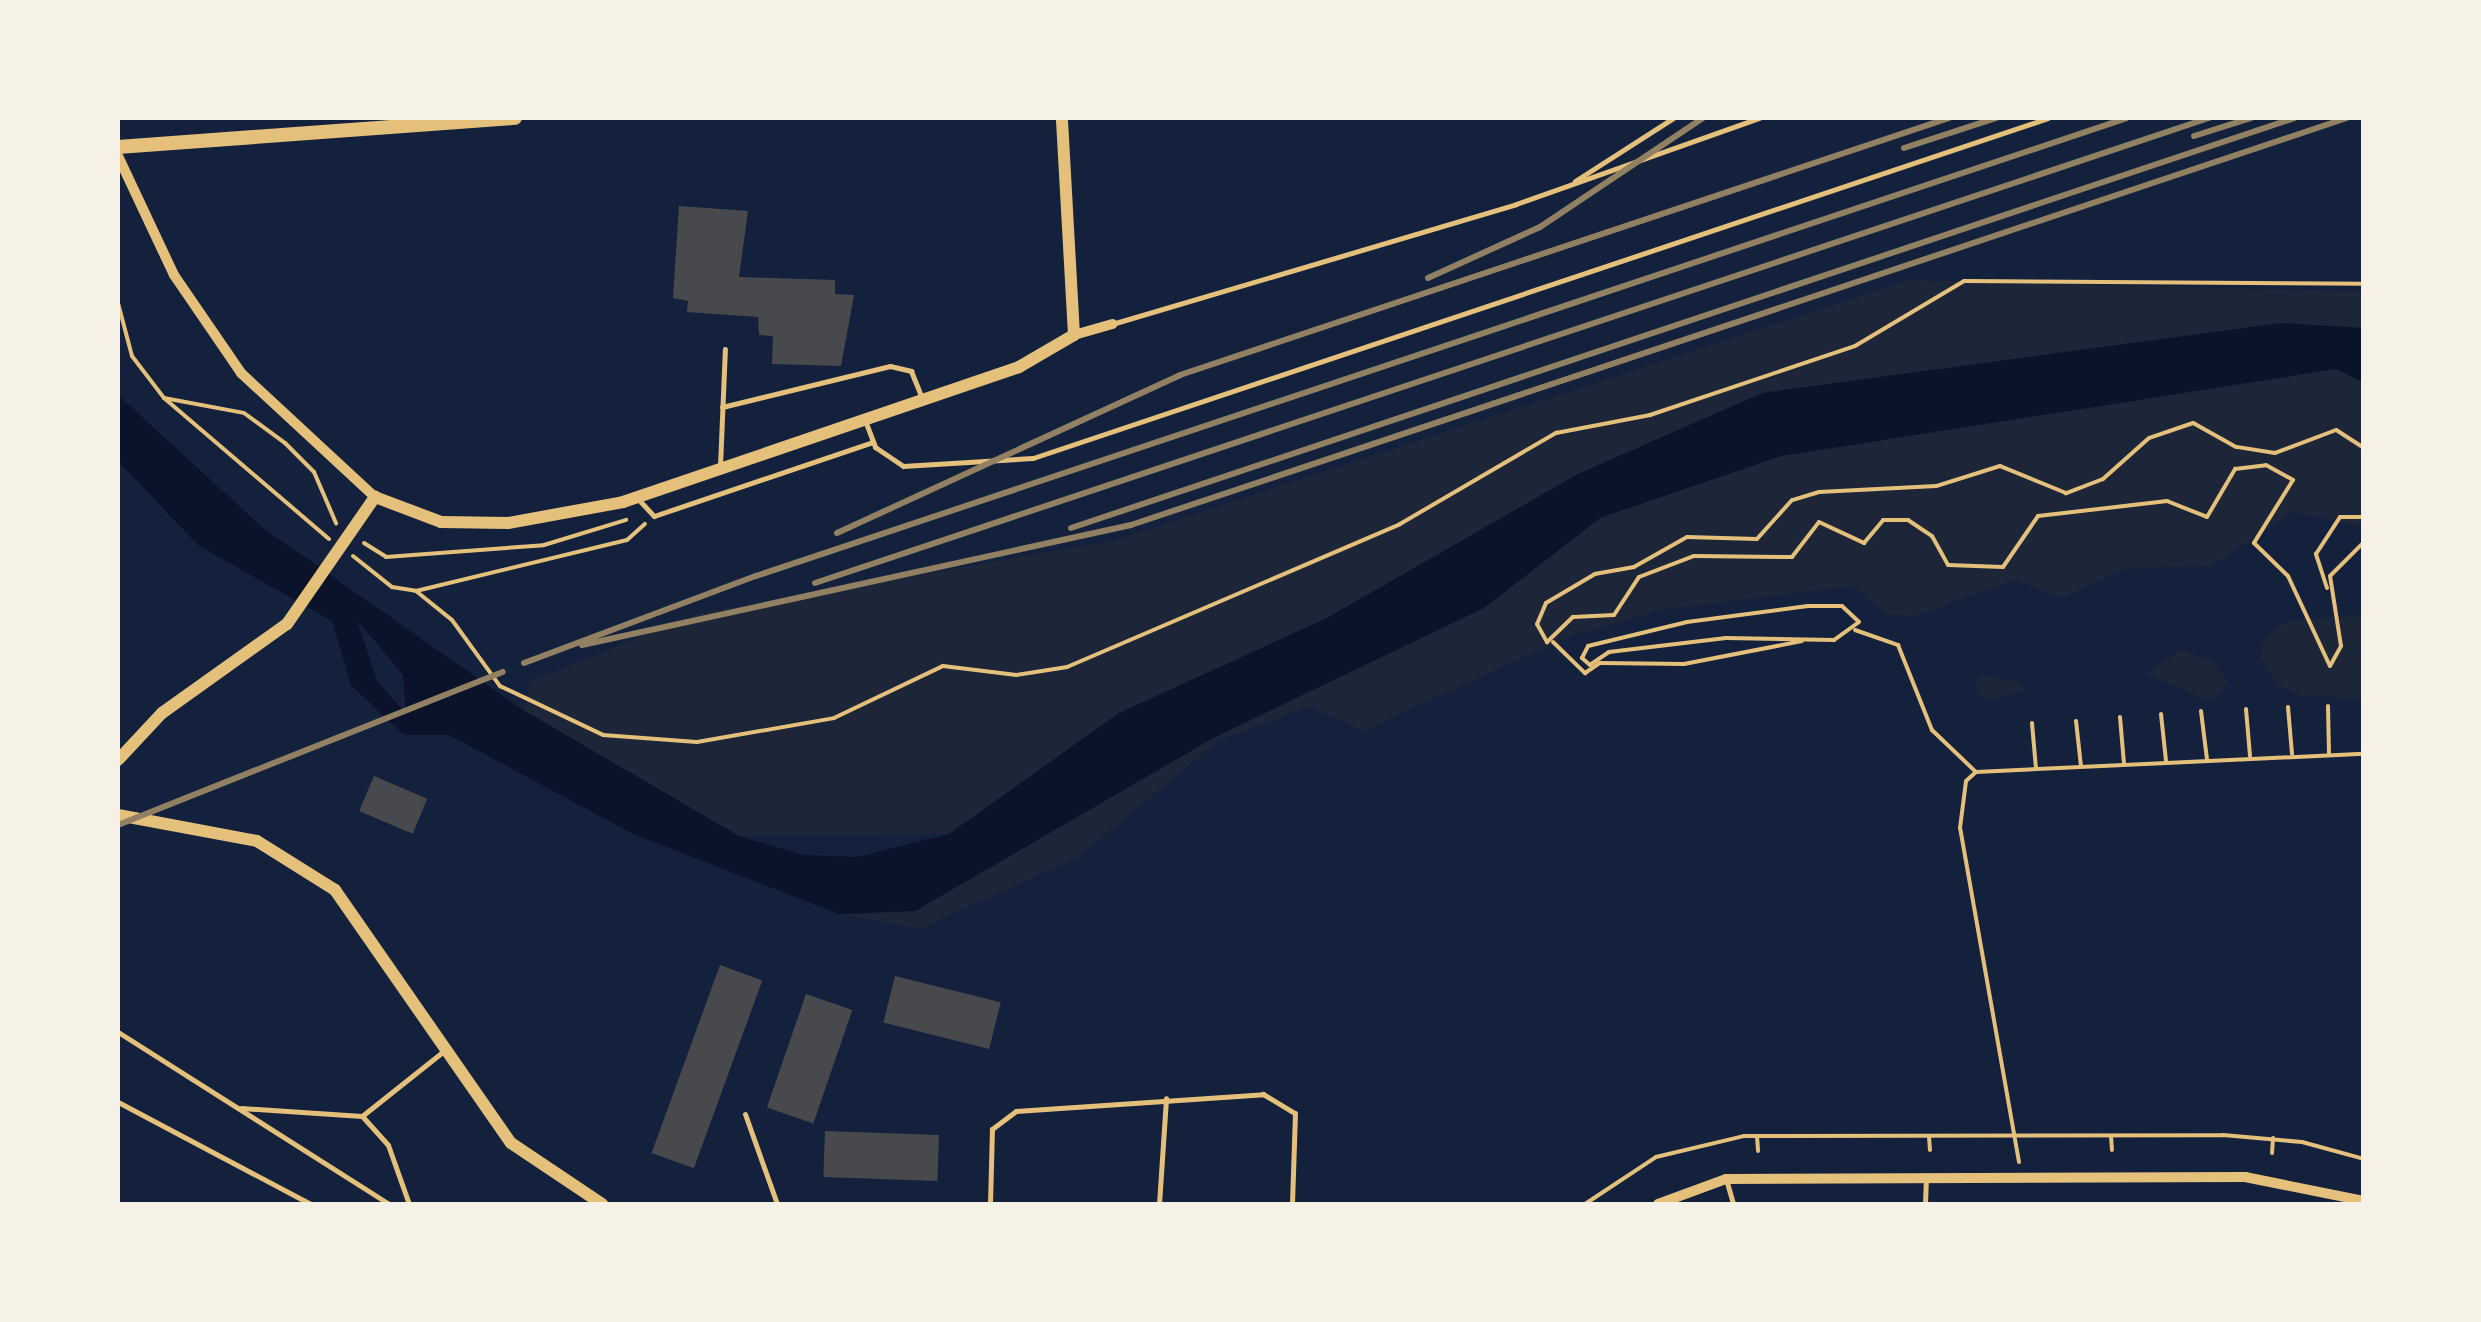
<!DOCTYPE html>
<style>
body{margin:0}
#map{position:relative;width:2481px;height:1322px;overflow:hidden;background:#14213d;font-family:"Noto Sans",sans-serif}
div>[style]{position:absolute}
[style*='--x']{left:calc(var(--x)*1px);top:calc(var(--y)*1px);width:calc(var(--w)*1px);rotate:calc(var(--a)*1deg)}
.green>*{inset:0;background:#1d2539}
.water>*{inset:0;background:#0b132b}
.building>*{inset:0;background:#48494c;transform-origin:0 0}
.path>*{height:4px;margin:-2px;padding:0 2px;transform-origin:2px;border-radius:2px;background:#e5c07b}
.service>*{height:5px;margin:-2.5px;padding:0 2.5px;transform-origin:2.5px;border-radius:2.5px;background:#e5c07b}
.minor>*{height:10px;margin:-5px;padding:0 5px;transform-origin:5px;border-radius:5px;background:#e5c07b}
.tertiary>*{height:12px;margin:-6px;padding:0 6px;transform-origin:6px;border-radius:6px;background:#e5c07b}
.secondary>*{height:14px;margin:-7px;padding:0 7px;transform-origin:7px;border-radius:7px;background:#e5c07b}
.rail>*{height:6px;margin:-3px;padding:0 3px;transform-origin:3px;border-radius:3px;background:#918062}
span{translate:-50% -50%;white-space:nowrap;text-align:center;line-height:1.15;-webkit-text-stroke:9px #f6f1e7;paint-order:stroke}
.frame{position:absolute;inset:0;border:120px solid #f6f1e7;pointer-events:none}
</style>
<div id="map">
<div class="green">
<div style="clip-path:polygon(1910px 280px,2363px 291px,2363px 328px,2281px 323px,1762px 393px,1325px 619px,1119px 713px,949px 834px,739px 836px,523px 710px,531px 681px,701px 613px,1116px 540px)"></div>
<div style="clip-path:polygon(2336px 369px,2363px 382px,2362px 526px,2292px 512px,2212px 566px,2125px 569px,2063px 598px,2014px 580px,1916px 616px,1887px 615px,1853px 586px,1661px 610px,1571px 636px,1363px 731px,1309px 707px,1220px 740px,1077px 858px,919px 929px,839px 914px,915px 911px,1215px 737px,1484px 608px,1600px 518px,1781px 456px)"></div>
<div style="clip-path:polygon(2363px 614px,2363px 699px,2301px 696px,2278px 685px,2261px 660px,2263px 640px,2287px 621px)"></div>
<div style="clip-path:polygon(2181px 650px,2211px 660px,2228px 681px,2223px 692px,2209px 701px,2146px 674px)"></div>
<div style="clip-path:polygon(1979px 674px,2021px 683px,2024px 691px,1991px 700px,1974px 693px)"></div>
</div>
<div class="water">
<div style="clip-path:polygon(evenodd,2281px 323px,2364px 328px,2363px 382px,2336px 369px,1781px 456px,1600px 518px,1484px 608px,1215px 737px,915px 911px,839px 914px,633px 834px,449px 735px,404px 735px,351px 685px,332px 621px,198px 545px,118px 461px,118px 395px,262px 527px,523px 710px,739px 836px,804px 855px,858px 857px,949px 834px,1119px 713px,1325px 619px,1578px 474px,1762px 393px,2281px 323px,357px 620px,403px 675px,406px 713px,377px 681px,357px 620px)"></div>
</div>
<div class="building">
<div style="clip-path:polygon(679px 206px,748px 211px,739px 277px,835px 280px,835px 294px,854px 295px,841px 366px,772px 364px,773px 336px,759px 335px,758px 317px,687px 312px,688px 301px,673px 298px)"></div>
<div style="left:374px;top:776px;width:58px;height:38px;rotate:23deg"></div>
<div style="left:720px;top:965px;width:45px;height:200px;rotate:20deg"></div>
<div style="left:895px;top:976px;width:109px;height:48px;rotate:14deg"></div>
<div style="left:806px;top:994px;width:49px;height:120px;rotate:19deg"></div>
<div style="left:825px;top:1131px;width:114px;height:46px;rotate:2deg"></div>
</div>
<div class="path">
<div style="--x:118;--y:303;--w:55;--a:75.2"></div>
<div style="--x:132;--y:356;--w:53;--a:52.7"></div>
<div style="--x:164;--y:398;--w:217;--a:40.5"></div>
<div style="--x:164;--y:398;--w:81;--a:10.6"></div>
<div style="--x:244;--y:413;--w:51;--a:36.2"></div>
<div style="--x:285;--y:443;--w:41;--a:45"></div>
<div style="--x:314;--y:472;--w:56;--a:66.7"></div>
<div style="--x:2364;--y:448;--w:33;--a:-147"></div>
<div style="--x:2336;--y:430;--w:65;--a:159.3"></div>
<div style="--x:2275;--y:453;--w:39;--a:-171"></div>
<div style="--x:2236;--y:447;--w:49;--a:-150.8"></div>
<div style="--x:2193;--y:423;--w:46;--a:161.2"></div>
<div style="--x:2149;--y:438;--w:62;--a:138.3"></div>
<div style="--x:2103;--y:479;--w:40;--a:159"></div>
<div style="--x:2066;--y:493;--w:71;--a:-157.8"></div>
<div style="--x:2000;--y:466;--w:67;--a:162.6"></div>
<div style="--x:1936;--y:486;--w:117;--a:177.1"></div>
<div style="--x:1819;--y:492;--w:28;--a:163"></div>
<div style="--x:1792;--y:500;--w:52;--a:131.9"></div>
<div style="--x:1757;--y:539;--w:70;--a:-178.4"></div>
<div style="--x:1687;--y:537;--w:61;--a:150.5"></div>
<div style="--x:1634;--y:567;--w:40;--a:170"></div>
<div style="--x:1595;--y:574;--w:57;--a:149.4"></div>
<div style="--x:1546;--y:603;--w:23;--a:113"></div>
<div style="--x:1537;--y:624;--w:21;--a:61"></div>
<div style="--x:1547;--y:642;--w:36;--a:-44"></div>
<div style="--x:1573;--y:617;--w:41;--a:-2.8"></div>
<div style="--x:1614;--y:615;--w:45;--a:-56.7"></div>
<div style="--x:1639;--y:577;--w:59;--a:-20.9"></div>
<div style="--x:1694;--y:556;--w:98;--a:0.6"></div>
<div style="--x:1792;--y:557;--w:44;--a:-52.4"></div>
<div style="--x:1819;--y:522;--w:50;--a:25"></div>
<div style="--x:1864;--y:543;--w:30;--a:-50"></div>
<div style="--x:1883;--y:520;--w:25;--a:0"></div>
<div style="--x:1908;--y:520;--w:29;--a:34"></div>
<div style="--x:1932;--y:536;--w:33;--a:61"></div>
<div style="--x:1948;--y:565;--w:55;--a:2.1"></div>
<div style="--x:2003;--y:567;--w:62;--a:-55.5"></div>
<div style="--x:2038;--y:516;--w:130;--a:-6.6"></div>
<div style="--x:2167;--y:501;--w:43;--a:21.8"></div>
<div style="--x:2207;--y:517;--w:56;--a:-59.7"></div>
<div style="--x:2235;--y:469;--w:31;--a:-7"></div>
<div style="--x:2266;--y:465;--w:31;--a:29"></div>
<div style="--x:2293;--y:480;--w:74;--a:121.8"></div>
<div style="--x:2254;--y:543;--w:47;--a:44.1"></div>
<div style="--x:2288;--y:576;--w:99;--a:65"></div>
<div style="--x:2330;--y:666;--w:23;--a:-61"></div>
<div style="--x:2341;--y:646;--w:71;--a:-98.9"></div>
<div style="--x:2330;--y:576;--w:48;--a:-45"></div>
<div style="--x:364;--y:543;--w:26;--a:32"></div>
<div style="--x:386;--y:557;--w:158;--a:-4.3"></div>
<div style="--x:544;--y:545;--w:86;--a:-17"></div>
<div style="--x:353;--y:556;--w:50;--a:38.5"></div>
<div style="--x:392;--y:587;--w:24;--a:9"></div>
<div style="--x:416;--y:591;--w:217;--a:-13.6"></div>
<div style="--x:627;--y:540;--w:24;--a:-42"></div>
<div style="--x:2327;--y:588;--w:36;--a:-108"></div>
<div style="--x:2316;--y:554;--w:44;--a:-57"></div>
<div style="--x:2340;--y:517;--w:24;--a:0"></div>
<div style="--x:416;--y:591;--w:46;--a:38.9"></div>
<div style="--x:452;--y:620;--w:82;--a:54"></div>
<div style="--x:500;--y:686;--w:114;--a:25.4"></div>
<div style="--x:603;--y:735;--w:94;--a:4.3"></div>
<div style="--x:697;--y:742;--w:139;--a:-9.9"></div>
<div style="--x:834;--y:718;--w:121;--a:-25.5"></div>
<div style="--x:943;--y:666;--w:74;--a:7"></div>
<div style="--x:1016;--y:675;--w:52;--a:-8.9"></div>
<div style="--x:1067;--y:667;--w:362;--a:-23.2"></div>
<div style="--x:1400;--y:524;--w:181;--a:-30.3"></div>
<div style="--x:1556;--y:433;--w:96;--a:-10.8"></div>
<div style="--x:1650;--y:415;--w:216;--a:-18.6"></div>
<div style="--x:1855;--y:346;--w:127;--a:-30.8"></div>
<div style="--x:1964;--y:281;--w:400;--a:0.4"></div>
<div style="--x:1808;--y:606;--w:34;--a:0"></div>
<div style="--x:1842;--y:606;--w:23;--a:43"></div>
<div style="--x:1859;--y:622;--w:31;--a:144"></div>
<div style="--x:1834;--y:640;--w:108;--a:-178.9"></div>
<div style="--x:1726;--y:638;--w:118;--a:173.2"></div>
<div style="--x:1609;--y:652;--w:23;--a:146"></div>
<div style="--x:1590;--y:665;--w:11;--a:-139"></div>
<div style="--x:1582;--y:658;--w:13;--a:-63"></div>
<div style="--x:1588;--y:646;--w:102;--a:-13.6"></div>
<div style="--x:1687;--y:622;--w:122;--a:-7.5"></div>
<div style="--x:1855;--y:630;--w:46;--a:19.2"></div>
<div style="--x:1898;--y:645;--w:92;--a:68.2"></div>
<div style="--x:1932;--y:730;--w:61;--a:43.7"></div>
<div style="--x:1553;--y:642;--w:45;--a:44.1"></div>
<div style="--x:1585;--y:673;--w:18;--a:-34"></div>
<div style="--x:1600;--y:663;--w:84;--a:0.7"></div>
<div style="--x:1684;--y:664;--w:120;--a:-11"></div>
<div style="--x:2328;--y:706;--w:47;--a:88.8"></div>
<div style="--x:2288;--y:707;--w:47;--a:85.1"></div>
<div style="--x:2246;--y:709;--w:47;--a:85.1"></div>
<div style="--x:2201;--y:711;--w:48;--a:82.9"></div>
<div style="--x:2161;--y:714;--w:47;--a:83.9"></div>
<div style="--x:2120;--y:717;--w:47;--a:85.1"></div>
<div style="--x:2076;--y:721;--w:45;--a:83.7"></div>
<div style="--x:2032;--y:723;--w:46;--a:85"></div>
<div style="--x:1757;--y:1136;--w:15;--a:86"></div>
<div style="--x:1929;--y:1136;--w:14;--a:86"></div>
<div style="--x:2111;--y:1136;--w:14;--a:86"></div>
<div style="--x:2272;--y:1153;--w:15;--a:-86"></div>
<div style="--x:2019;--y:1162;--w:339;--a:-100"></div>
<div style="--x:1960;--y:828;--w:47;--a:-82.7"></div>
<div style="--x:1966;--y:781;--w:13;--a:-42"></div>
<div style="--x:1976;--y:772;--w:388;--a:-2.7"></div>
<div style="--x:1585;--y:1204;--w:85;--a:-33.5"></div>
<div style="--x:1656;--y:1157;--w:90;--a:-13.4"></div>
<div style="--x:1744;--y:1136;--w:479;--a:-0.1"></div>
<div style="--x:2223;--y:1135;--w:79;--a:5.1"></div>
<div style="--x:2302;--y:1142;--w:64;--a:15.3"></div>
</div>
<div class="service">
<div style="--x:1575;--y:181;--w:117;--a:-32.7"></div>
<div style="--x:1112;--y:324;--w:421;--a:-16.5"></div>
<div style="--x:1516;--y:204;--w:258;--a:-19.5"></div>
<div style="--x:722;--y:407;--w:173;--a:-13.7"></div>
<div style="--x:890;--y:366;--w:22;--a:13"></div>
<div style="--x:911;--y:371;--w:27;--a:68"></div>
<div style="--x:866;--y:423;--w:26;--a:69"></div>
<div style="--x:875;--y:447;--w:34;--a:34"></div>
<div style="--x:903;--y:466;--w:130;--a:-3.5"></div>
<div style="--x:1033;--y:458;--w:1070;--a:-18.52"></div>
<div style="--x:720;--y:466;--w:117;--a:-87.6"></div>
<div style="--x:639;--y:500;--w:22;--a:47"></div>
<div style="--x:654;--y:516;--w:230;--a:-18.7"></div>
<div style="--x:118;--y:1032;--w:321;--a:32.4"></div>
<div style="--x:118;--y:1102;--w:218;--a:27.9"></div>
<div style="--x:241;--y:1108;--w:121;--a:3.8"></div>
<div style="--x:362;--y:1116;--w:39;--a:48"></div>
<div style="--x:388;--y:1145;--w:63;--a:70.4"></div>
<div style="--x:745;--y:1114;--w:96;--a:70.4"></div>
<div style="--x:362;--y:1116;--w:106;--a:-38.5"></div>
<div style="--x:1726;--y:1179;--w:26;--a:74"></div>
<div style="--x:990;--y:1204;--w:75;--a:-88.5"></div>
<div style="--x:992;--y:1129;--w:30;--a:-37"></div>
<div style="--x:1016;--y:1111;--w:248;--a:-3.9"></div>
<div style="--x:1263;--y:1094;--w:37;--a:31"></div>
<div style="--x:1295;--y:1113;--w:91;--a:91.9"></div>
<div style="--x:1159;--y:1204;--w:106;--a:-86.2"></div>
<div style="--x:1925;--y:1204;--w:26;--a:-88"></div>
</div>
<div class="minor">
<div style="--x:118;--y:156;--w:132;--a:64.8"></div>
<div style="--x:174;--y:275;--w:119;--a:55.6"></div>
<div style="--x:241;--y:373;--w:183;--a:42.8"></div>
<div style="--x:1074;--y:335;--w:40;--a:-16"></div>
<div style="--x:1658;--y:1204;--w:72;--a:-20.2"></div>
<div style="--x:1726;--y:1179;--w:519;--a:-0.22"></div>
<div style="--x:2245;--y:1177;--w:121;--a:11.4"></div>
</div>
<div class="tertiary">
<div style="--x:118;--y:760;--w:64;--a:-46.9"></div>
<div style="--x:162;--y:713;--w:153;--a:-35.5"></div>
<div style="--x:287;--y:624;--w:155;--a:-55.3"></div>
<div style="--x:375;--y:497;--w:71;--a:20.7"></div>
<div style="--x:441;--y:522;--w:67;--a:0.9"></div>
<div style="--x:508;--y:523;--w:117;--a:-10.3"></div>
<div style="--x:623;--y:502;--w:418;--a:-18.8"></div>
<div style="--x:1019;--y:367;--w:64;--a:-30.2"></div>
<div style="--x:1074;--y:335;--w:217;--a:-93.2"></div>
<div style="--x:118;--y:815;--w:141;--a:10.6"></div>
<div style="--x:257;--y:841;--w:92;--a:32.1"></div>
<div style="--x:335;--y:890;--w:308;--a:55.2"></div>
<div style="--x:511;--y:1143;--w:110;--a:33.8"></div>
</div>
<div class="secondary">
<div style="--x:118;--y:147;--w:398;--a:-4.2"></div>
</div>
<div class="rail">
<div style="--x:2194;--y:136;--w:60;--a:-17.5"></div>
<div style="--x:1904;--y:148;--w:97;--a:-18.1"></div>
<div style="--x:1428;--y:278;--w:123;--a:-24.5"></div>
<div style="--x:1540;--y:227;--w:196;--a:-33.8"></div>
<div style="--x:1071;--y:528;--w:1290;--a:-18.53"></div>
<div style="--x:837;--y:533;--w:378;--a:-24.7"></div>
<div style="--x:1180;--y:375;--w:811;--a:-18.48"></div>
<div style="--x:815;--y:583;--w:1470;--a:-18.45"></div>
<div style="--x:582;--y:645;--w:562;--a:-12.33"></div>
<div style="--x:1131;--y:525;--w:1282;--a:-18.51"></div>
<div style="--x:524;--y:663;--w:248;--a:-20.6"></div>
<div style="--x:756;--y:576;--w:1445;--a:-18.47"></div>
<div style="--x:118;--y:825;--w:414;--a:-21.7"></div>
</div>
<div class="frame"></div>
</div>
